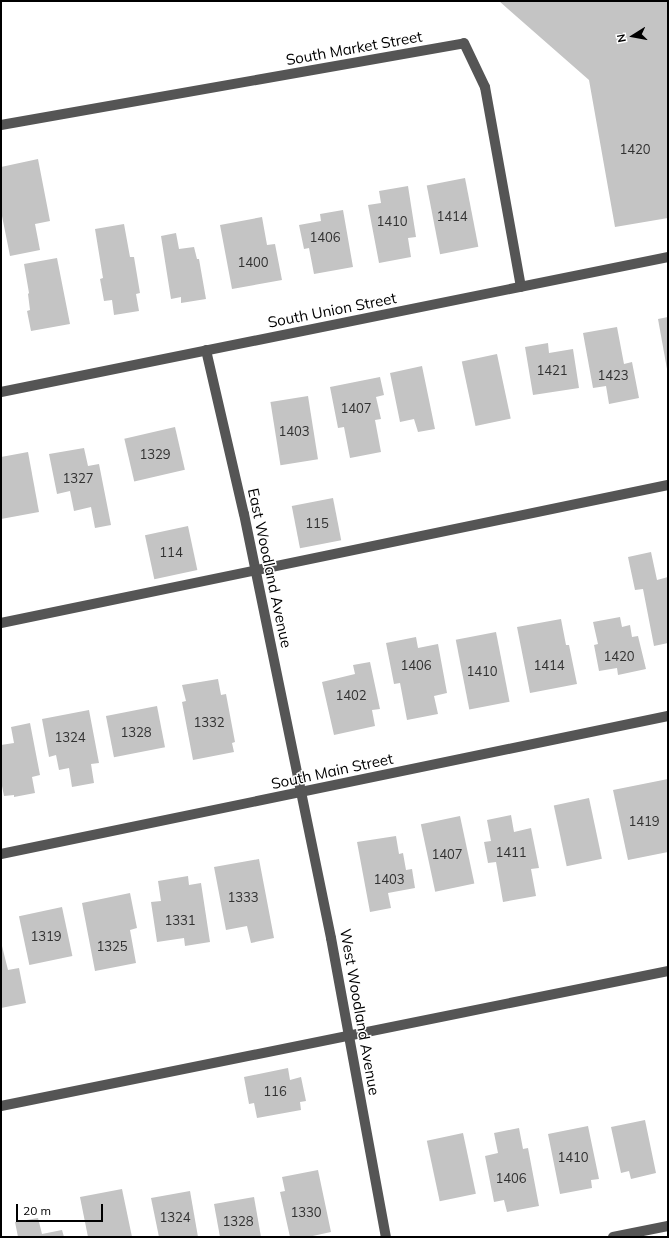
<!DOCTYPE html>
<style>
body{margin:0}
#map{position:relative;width:669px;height:1238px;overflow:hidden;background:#fff;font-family:Mulish,sans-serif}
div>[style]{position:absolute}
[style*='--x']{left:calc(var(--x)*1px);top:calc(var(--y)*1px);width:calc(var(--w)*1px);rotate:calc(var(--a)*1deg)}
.building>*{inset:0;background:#c4c4c4;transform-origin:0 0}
.minor>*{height:10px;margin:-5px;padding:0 5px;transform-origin:5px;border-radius:5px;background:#555}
span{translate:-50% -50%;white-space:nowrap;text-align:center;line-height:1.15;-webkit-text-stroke:3px #fff;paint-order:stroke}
.number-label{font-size:13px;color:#313131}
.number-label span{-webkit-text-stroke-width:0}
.street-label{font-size:15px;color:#000}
.frame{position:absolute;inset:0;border:2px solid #000;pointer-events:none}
.north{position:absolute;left:613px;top:16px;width:40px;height:40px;-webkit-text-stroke:3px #fff;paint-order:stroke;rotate:259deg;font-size:11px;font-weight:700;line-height:16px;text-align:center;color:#000}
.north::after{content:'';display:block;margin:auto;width:14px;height:18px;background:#000;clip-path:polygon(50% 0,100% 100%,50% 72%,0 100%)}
.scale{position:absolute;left:16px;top:1204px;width:87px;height:18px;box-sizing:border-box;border:2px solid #000;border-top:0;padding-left:5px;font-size:12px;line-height:14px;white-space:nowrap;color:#000;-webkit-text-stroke:3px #fff;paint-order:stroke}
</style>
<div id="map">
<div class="building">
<div style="clip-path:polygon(499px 1px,668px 1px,668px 218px,615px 227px,589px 80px)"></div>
<div style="clip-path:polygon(38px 159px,50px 221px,35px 224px,40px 250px,10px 256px,1px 211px,1px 167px)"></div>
<div style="left:465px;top:178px;width:70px;height:39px;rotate:79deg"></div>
<div style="clip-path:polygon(408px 186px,416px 237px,408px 238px,411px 257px,379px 263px,368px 205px,381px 203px,379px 191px)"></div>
<div style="clip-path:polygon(343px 210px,353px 267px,314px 274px,309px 248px,304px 249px,299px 225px,321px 221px,320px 214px)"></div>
<div style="clip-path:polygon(262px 217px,267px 245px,275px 244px,282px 280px,232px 289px,220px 225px)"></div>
<div style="clip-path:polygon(124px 224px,130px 257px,134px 257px,140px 293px,136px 294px,139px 311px,114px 315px,112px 300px,104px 301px,100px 279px,103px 278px,95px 229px)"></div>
<div style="clip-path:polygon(176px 233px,179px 249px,194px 247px,197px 259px,199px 259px,206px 299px,181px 303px,181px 297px,171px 299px,161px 236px)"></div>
<div style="clip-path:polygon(57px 258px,70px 324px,31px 331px,27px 311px,30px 310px,28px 294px,29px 293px,24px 264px)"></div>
<div style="clip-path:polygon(668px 317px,668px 369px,667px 369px,658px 319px)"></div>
<div style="clip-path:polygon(617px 327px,624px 364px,632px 362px,639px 398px,609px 404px,606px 386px,593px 388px,583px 333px)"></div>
<div style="clip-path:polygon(548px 343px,549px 353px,573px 349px,579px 388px,533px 395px,525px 347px)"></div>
<div style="left:497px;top:354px;width:66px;height:36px;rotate:78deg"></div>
<div style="clip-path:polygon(422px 366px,435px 429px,418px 432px,414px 419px,400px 422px,390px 373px)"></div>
<div style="clip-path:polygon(380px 377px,384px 395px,376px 397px,381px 419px,375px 420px,381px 452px,350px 458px,344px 427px,338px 428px,330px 387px)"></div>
<div style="left:308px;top:396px;width:64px;height:38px;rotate:81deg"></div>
<div style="left:175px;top:427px;width:44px;height:52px;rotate:77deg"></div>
<div style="clip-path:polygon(84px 448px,88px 466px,99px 464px,111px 525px,95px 528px,91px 507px,74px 511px,70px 491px,57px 494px,49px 454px)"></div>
<div style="clip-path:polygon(28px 452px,39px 512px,1px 519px,1px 457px)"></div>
<div style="left:333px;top:498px;width:43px;height:42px;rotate:79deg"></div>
<div style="left:188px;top:526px;width:45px;height:44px;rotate:78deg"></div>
<div style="clip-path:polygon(651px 552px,657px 580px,668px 577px,668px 643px,654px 646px,643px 589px,635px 590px,628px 557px)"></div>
<div style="clip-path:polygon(620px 617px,622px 627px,630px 625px,632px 637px,638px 636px,646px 669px,618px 675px,617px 668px,599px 671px,594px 645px,598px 644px,593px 622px)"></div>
<div style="clip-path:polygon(561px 619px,566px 645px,569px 645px,577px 684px,530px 693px,517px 627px)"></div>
<div style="left:496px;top:632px;width:71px;height:41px;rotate:79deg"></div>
<div style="clip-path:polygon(416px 637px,418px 648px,438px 644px,447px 693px,434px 696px,438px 714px,407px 720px,400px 683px,394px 684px,386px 643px)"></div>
<div style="clip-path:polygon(370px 662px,380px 709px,372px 710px,375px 726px,334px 735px,322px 682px,355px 674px,353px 665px)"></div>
<div style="clip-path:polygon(218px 679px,221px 695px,226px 694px,235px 742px,232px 743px,234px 752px,193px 760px,182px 702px,186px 701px,182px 685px)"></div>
<div style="left:157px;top:706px;width:42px;height:52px;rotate:79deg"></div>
<div style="clip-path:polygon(89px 710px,99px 763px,91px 764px,94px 783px,72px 787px,69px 768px,59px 770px,56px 755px,49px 757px,42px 719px)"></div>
<div style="clip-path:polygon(30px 723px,40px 775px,32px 777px,35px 793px,14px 797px,14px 795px,4px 796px,1px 781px,1px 745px,14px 743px,11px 727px)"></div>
<div style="clip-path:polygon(668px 779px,668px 852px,628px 860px,613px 790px)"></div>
<div style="left:589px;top:798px;width:62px;height:36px;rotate:78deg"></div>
<div style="clip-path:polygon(511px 815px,514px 832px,531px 828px,539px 868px,531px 869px,536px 896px,503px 902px,496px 862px,488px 863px,484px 842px,491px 841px,487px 820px)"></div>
<div style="left:460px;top:816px;width:69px;height:40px;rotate:78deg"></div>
<div style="clip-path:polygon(396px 836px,399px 854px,403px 853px,406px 870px,412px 869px,415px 888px,388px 893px,391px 908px,370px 912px,357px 842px)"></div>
<div style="clip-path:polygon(259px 859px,274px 938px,251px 943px,247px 926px,226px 930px,214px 867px)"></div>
<div style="clip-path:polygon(188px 876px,189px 885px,201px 883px,210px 942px,185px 946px,184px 938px,157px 942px,151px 902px,161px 901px,158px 881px)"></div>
<div style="clip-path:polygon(130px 893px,137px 928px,130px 930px,136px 963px,95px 971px,82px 903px)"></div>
<div style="left:62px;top:907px;width:50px;height:44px;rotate:78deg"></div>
<div style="clip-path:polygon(1px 942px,8px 970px,19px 968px,26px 1003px,1px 1008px)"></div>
<div style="clip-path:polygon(288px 1068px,290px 1080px,301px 1077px,306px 1101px,300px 1102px,301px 1110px,257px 1118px,254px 1103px,249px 1104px,244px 1077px)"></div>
<div style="clip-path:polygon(645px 1120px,656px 1173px,631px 1179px,629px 1171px,621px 1173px,611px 1127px)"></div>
<div style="clip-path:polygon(588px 1126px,599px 1179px,591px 1180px,592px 1188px,560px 1194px,548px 1134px)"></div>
<div style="clip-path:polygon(519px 1128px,523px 1149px,528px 1148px,539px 1206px,507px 1212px,504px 1200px,494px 1202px,485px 1156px,498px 1153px,494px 1133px)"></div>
<div style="left:463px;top:1133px;width:62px;height:37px;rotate:78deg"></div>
<div style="clip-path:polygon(318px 1170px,331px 1232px,308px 1237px,290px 1237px,280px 1192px,285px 1191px,282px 1177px)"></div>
<div style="clip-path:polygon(122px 1189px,132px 1237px,88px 1237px,80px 1197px)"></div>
<div style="clip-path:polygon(190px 1191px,198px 1237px,159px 1237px,151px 1198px)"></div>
<div style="clip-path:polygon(254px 1197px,261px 1237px,220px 1237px,214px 1204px)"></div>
<div style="clip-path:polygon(38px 1218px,42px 1234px,62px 1230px,64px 1237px,18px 1237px,15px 1222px)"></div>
</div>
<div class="minor">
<div style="--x:1;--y:125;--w:470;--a:-10"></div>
<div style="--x:464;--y:43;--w:49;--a:64.5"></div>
<div style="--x:485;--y:87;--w:203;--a:79.8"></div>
<div style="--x:206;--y:350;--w:168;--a:77"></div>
<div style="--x:244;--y:514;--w:433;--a:78.4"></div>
<div style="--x:331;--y:938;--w:304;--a:79.6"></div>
<div style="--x:1;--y:392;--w:681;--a:-11.44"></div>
<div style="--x:1;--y:623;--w:681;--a:-11.69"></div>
<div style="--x:1;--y:854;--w:681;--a:-11.69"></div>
<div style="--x:1;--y:1106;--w:681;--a:-11.44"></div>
<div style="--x:613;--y:1237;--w:56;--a:-11.3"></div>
</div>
<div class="number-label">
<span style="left:635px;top:149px">1420</span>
<span style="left:452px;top:216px">1414</span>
<span style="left:392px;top:221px">1410</span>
<span style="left:325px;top:237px">1406</span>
<span style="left:253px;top:262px">1400</span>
<span style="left:552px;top:370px">1421</span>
<span style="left:613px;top:375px">1423</span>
<span style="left:356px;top:408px">1407</span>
<span style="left:294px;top:431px">1403</span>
<span style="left:155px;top:454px">1329</span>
<span style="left:78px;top:478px">1327</span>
<span style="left:317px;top:523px">115</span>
<span style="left:171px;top:552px">114</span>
<span style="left:619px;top:656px">1420</span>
<span style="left:416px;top:665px">1406</span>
<span style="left:549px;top:665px">1414</span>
<span style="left:482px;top:671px">1410</span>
<span style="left:351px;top:695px">1402</span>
<span style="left:209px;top:722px">1332</span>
<span style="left:136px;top:732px">1328</span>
<span style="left:70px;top:737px">1324</span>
<span style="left:644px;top:821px">1419</span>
<span style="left:511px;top:852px">1411</span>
<span style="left:447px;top:854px">1407</span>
<span style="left:389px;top:879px">1403</span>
<span style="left:243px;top:897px">1333</span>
<span style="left:180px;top:920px">1331</span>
<span style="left:46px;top:936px">1319</span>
<span style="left:112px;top:946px">1325</span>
<span style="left:275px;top:1091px">116</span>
<span style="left:573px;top:1157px">1410</span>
<span style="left:511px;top:1178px">1406</span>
<span style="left:306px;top:1212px">1330</span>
<span style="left:175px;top:1217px">1324</span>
<span style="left:238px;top:1221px">1328</span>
</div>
<div class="street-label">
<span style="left:354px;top:48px;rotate:-10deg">South Market Street</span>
<span style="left:332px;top:310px;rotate:-11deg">South Union Street</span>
<span style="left:270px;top:568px;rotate:78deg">East Woodland Avenue</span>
<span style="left:332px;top:771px;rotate:-12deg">South Main Street</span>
<span style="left:360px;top:1012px;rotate:80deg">West Woodland Avenue</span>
</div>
<div class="frame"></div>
<div class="north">N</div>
<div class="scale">20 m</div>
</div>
